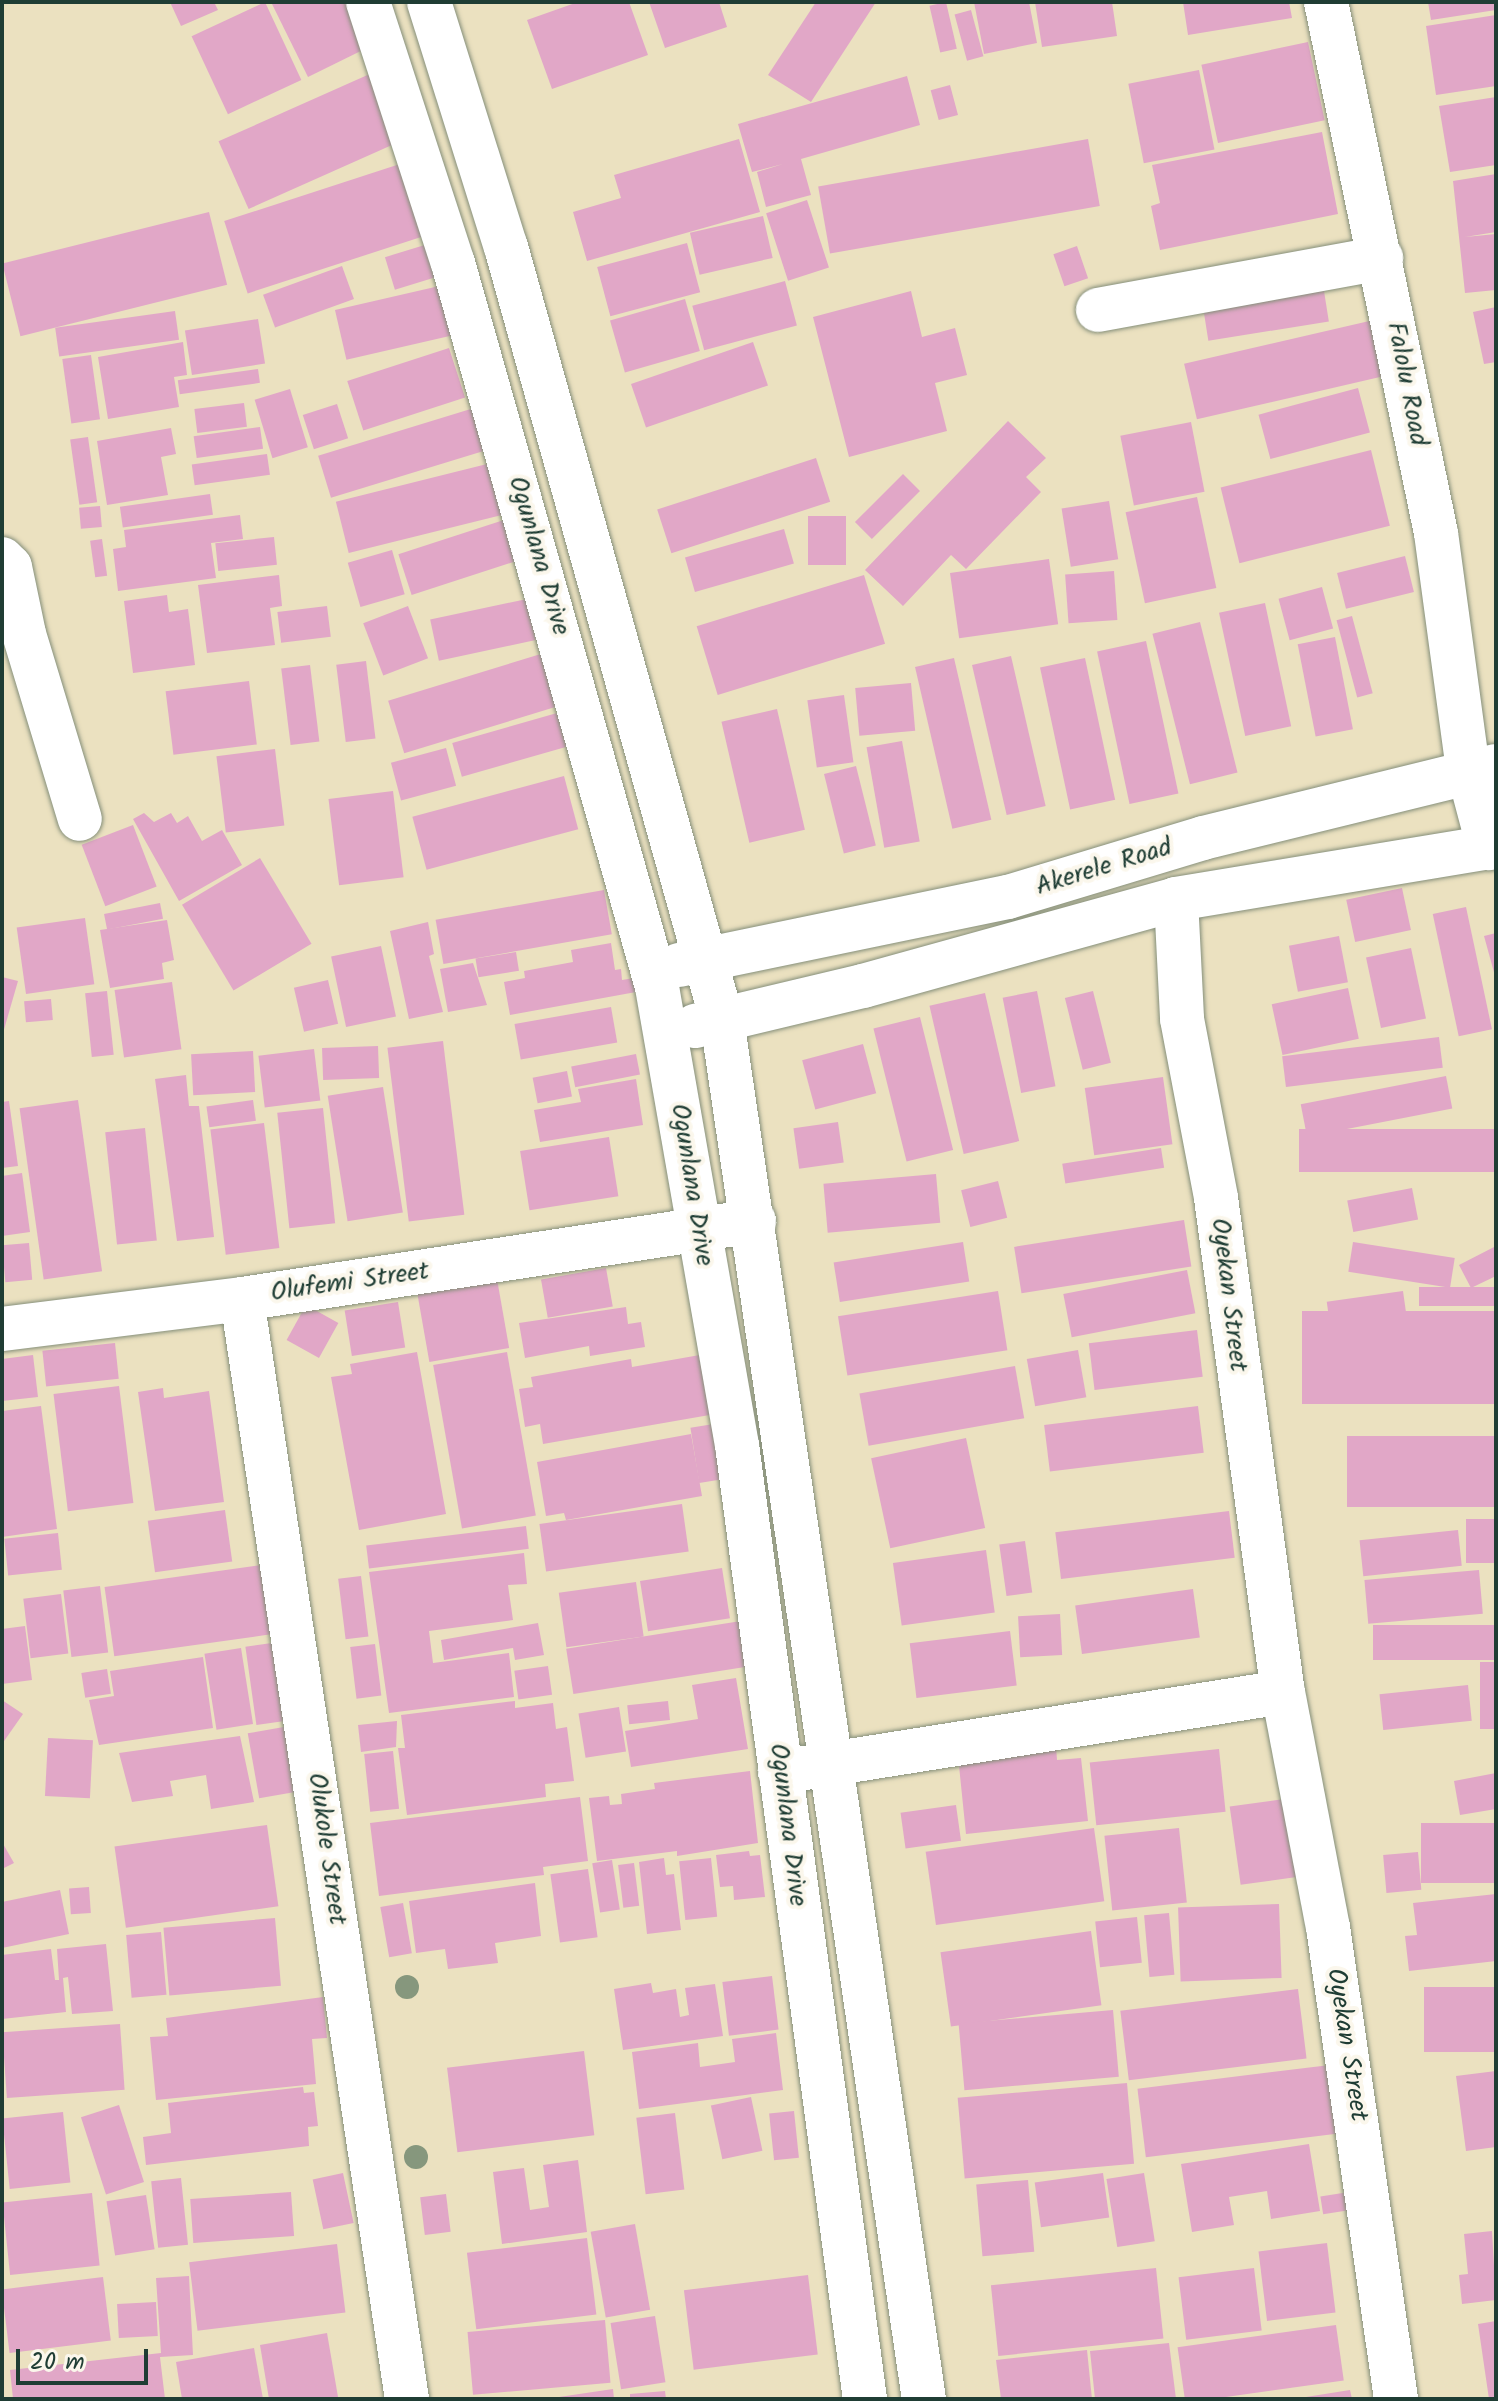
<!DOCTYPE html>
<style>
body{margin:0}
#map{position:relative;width:1498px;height:2401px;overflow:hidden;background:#ebe1c0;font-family:Kalam,sans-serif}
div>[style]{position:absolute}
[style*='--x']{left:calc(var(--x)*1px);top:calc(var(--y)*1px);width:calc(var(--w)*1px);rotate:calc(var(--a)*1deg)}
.building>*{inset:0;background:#e1a7c7;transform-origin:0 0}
.roads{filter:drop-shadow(0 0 2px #858f7a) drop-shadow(0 0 2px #858f7a)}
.street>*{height:44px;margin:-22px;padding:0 22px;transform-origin:22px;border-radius:22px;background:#fff}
.secondary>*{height:44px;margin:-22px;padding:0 22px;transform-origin:22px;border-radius:22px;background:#fff}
.trees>*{width:24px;height:24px;margin:-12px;border-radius:50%;background:#86977d}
span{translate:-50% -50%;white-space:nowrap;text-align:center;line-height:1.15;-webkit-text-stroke:8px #fbf7ec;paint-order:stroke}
.street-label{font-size:26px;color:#1f3d34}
.frame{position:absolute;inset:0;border:4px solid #1f3d34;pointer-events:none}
.scale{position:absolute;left:16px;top:2349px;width:132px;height:36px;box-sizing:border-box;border:4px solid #1f3d34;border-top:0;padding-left:10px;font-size:24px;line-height:28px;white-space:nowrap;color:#1f3d34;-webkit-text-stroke:6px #fbf7ec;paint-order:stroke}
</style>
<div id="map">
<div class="building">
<div style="clip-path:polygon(170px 2px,214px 2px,218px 10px,181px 26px)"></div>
<div style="left:265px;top:2px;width:86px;height:81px;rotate:65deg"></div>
<div style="clip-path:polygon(354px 2px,375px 44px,308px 77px,272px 4px)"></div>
<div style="clip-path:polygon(578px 2px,629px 2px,648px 55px,552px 89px,527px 20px)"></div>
<div style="clip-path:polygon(649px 2px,719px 2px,727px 27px,665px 48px)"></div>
<div style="clip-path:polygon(816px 2px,876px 2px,811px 102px,768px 75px)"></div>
<div style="left:946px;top:2px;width:48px;height:17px;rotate:77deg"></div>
<div style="clip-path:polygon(974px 2px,1029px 2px,1037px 43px,984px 54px)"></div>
<div style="clip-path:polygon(1035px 2px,1112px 2px,1117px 36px,1042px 47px)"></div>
<div style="clip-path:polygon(1183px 2px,1289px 2px,1292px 18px,1188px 35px)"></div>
<div style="clip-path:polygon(1428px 2px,1496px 2px,1496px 10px,1431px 20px)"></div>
<div style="left:971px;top:10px;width:48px;height:17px;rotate:75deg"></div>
<div style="clip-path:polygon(1496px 15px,1496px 86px,1436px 95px,1426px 26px)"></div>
<div style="left:1308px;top:42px;width:80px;height:109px;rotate:78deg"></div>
<div style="left:1199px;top:70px;width:81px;height:72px;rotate:79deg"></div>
<div style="left:372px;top:73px;width:74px;height:168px;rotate:66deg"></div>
<div style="clip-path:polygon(907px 76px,920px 125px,801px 159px,811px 195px,766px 207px,757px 172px,783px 164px,752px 172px,738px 124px)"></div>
<div style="left:950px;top:85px;width:31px;height:20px;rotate:75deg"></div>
<div style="clip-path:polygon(1496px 97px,1496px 165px,1450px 172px,1439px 106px)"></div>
<div style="clip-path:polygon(1322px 132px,1338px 214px,1160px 250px,1151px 206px,1160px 203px,1152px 165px)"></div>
<div style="clip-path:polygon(739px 139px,760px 212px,587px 261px,573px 212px,621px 198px,614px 175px)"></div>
<div style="left:1088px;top:139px;width:68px;height:274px;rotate:80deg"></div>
<div style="left:403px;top:163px;width:76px;height:188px;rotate:72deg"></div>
<div style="clip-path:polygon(1496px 174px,1496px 232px,1465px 237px,1496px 234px,1496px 290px,1465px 293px,1453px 181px)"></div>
<div style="left:807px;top:200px;width:71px;height:43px;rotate:72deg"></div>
<div style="left:209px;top:212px;width:75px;height:213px;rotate:76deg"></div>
<div style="left:763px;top:216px;width:43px;height:75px;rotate:77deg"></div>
<div style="left:687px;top:243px;width:51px;height:93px;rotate:75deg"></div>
<div style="left:428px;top:244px;width:34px;height:45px;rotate:73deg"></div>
<div style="left:1077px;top:246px;width:34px;height:25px;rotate:71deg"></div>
<div style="left:342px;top:266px;width:35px;height:84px;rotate:70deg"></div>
<div style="left:785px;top:281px;width:46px;height:96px;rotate:75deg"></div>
<div style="left:448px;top:284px;width:51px;height:116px;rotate:77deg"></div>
<div style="clip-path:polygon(911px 291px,922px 337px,955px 328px,967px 375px,935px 383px,947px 431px,849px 457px,813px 317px)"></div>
<div style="left:1324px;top:291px;width:31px;height:122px;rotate:81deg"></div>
<div style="left:685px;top:299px;width:54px;height:78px;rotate:74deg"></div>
<div style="clip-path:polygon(1496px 307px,1496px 362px,1484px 364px,1473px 312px)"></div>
<div style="left:175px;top:311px;width:29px;height:121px;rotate:82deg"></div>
<div style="left:258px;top:319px;width:45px;height:74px;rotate:81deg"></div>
<div style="left:1378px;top:319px;width:57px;height:199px;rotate:77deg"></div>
<div style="clip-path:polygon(183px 342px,187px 375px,174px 377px,179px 407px,108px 419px,98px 357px)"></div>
<div style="left:753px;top:342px;width:46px;height:129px;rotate:71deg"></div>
<div style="left:449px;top:348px;width:52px;height:107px;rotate:72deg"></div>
<div style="left:91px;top:355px;width:65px;height:29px;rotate:82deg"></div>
<div style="left:258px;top:369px;width:14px;height:81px;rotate:82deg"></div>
<div style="left:1358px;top:388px;width:46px;height:103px;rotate:75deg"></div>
<div style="left:290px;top:389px;width:61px;height:37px;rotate:73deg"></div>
<div style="left:244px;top:403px;width:24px;height:50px;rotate:83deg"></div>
<div style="left:337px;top:404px;width:36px;height:36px;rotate:72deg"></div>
<div style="left:474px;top:408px;width:44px;height:163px;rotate:73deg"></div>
<div style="clip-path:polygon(1008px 421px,1046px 458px,1026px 477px,1041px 492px,966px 569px,951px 555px,903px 606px,865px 570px)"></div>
<div style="left:1191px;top:422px;width:71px;height:72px;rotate:79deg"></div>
<div style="left:260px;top:427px;width:22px;height:67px;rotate:82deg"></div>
<div style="clip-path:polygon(171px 428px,176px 454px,161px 457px,168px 495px,107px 505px,97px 441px)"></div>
<div style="left:88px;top:437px;width:66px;height:18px;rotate:82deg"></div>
<div style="left:1371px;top:450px;width:78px;height:155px;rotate:76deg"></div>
<div style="left:267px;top:454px;width:21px;height:76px;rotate:82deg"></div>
<div style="left:816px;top:458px;width:46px;height:167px;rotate:72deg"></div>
<div style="left:495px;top:462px;width:53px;height:164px;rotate:76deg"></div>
<div style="left:903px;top:474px;width:24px;height:68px;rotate:45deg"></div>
<div style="left:210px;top:494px;width:21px;height:91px;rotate:82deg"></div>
<div style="left:1197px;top:497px;width:93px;height:73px;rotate:78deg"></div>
<div style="left:1109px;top:501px;width:59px;height:48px;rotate:81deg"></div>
<div style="left:100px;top:506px;width:21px;height:21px;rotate:85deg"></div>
<div style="left:522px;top:514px;width:43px;height:130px;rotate:72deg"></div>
<div style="clip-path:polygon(240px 515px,243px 539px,211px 543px,216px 578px,118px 591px,113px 549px,126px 547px,124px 530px)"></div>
<div style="left:808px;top:516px;width:38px;height:49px"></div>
<div style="left:784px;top:529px;width:36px;height:103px;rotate:74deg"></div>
<div style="left:274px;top:537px;width:28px;height:59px;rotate:84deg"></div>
<div style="left:102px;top:539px;width:37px;height:12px;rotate:82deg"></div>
<div style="left:392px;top:550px;width:46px;height:46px;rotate:74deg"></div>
<div style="left:1405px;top:556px;width:37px;height:70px;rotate:76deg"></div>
<div style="left:1049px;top:559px;width:66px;height:100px;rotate:82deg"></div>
<div style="left:1114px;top:571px;width:49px;height:49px;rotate:86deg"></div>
<div style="clip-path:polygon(279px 575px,282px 606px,270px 608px,275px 645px,207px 653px,198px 585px)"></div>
<div style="left:864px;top:575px;width:72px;height:175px;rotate:73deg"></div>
<div style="left:1322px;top:587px;width:43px;height:45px;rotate:75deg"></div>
<div style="clip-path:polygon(167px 595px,169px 612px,188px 609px,195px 665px,133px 673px,124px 601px)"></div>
<div style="left:527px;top:599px;width:42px;height:99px;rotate:78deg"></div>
<div style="left:1265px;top:603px;width:126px;height:47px;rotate:78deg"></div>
<div style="left:327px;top:606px;width:31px;height:50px;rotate:83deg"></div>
<div style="left:408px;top:606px;width:56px;height:48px;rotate:69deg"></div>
<div style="left:1352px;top:616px;width:80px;height:16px;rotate:75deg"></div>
<div style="left:1200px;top:622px;width:155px;height:49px;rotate:76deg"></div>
<div style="left:1335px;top:637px;width:94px;height:38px;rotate:79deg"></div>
<div style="left:1146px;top:641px;width:156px;height:50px;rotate:78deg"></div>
<div style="left:544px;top:653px;width:55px;height:163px;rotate:73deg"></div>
<div style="left:1011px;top:656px;width:154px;height:40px;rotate:77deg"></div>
<div style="left:954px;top:658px;width:166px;height:40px;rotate:77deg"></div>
<div style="left:1085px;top:658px;width:145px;height:46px;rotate:78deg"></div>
<div style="left:366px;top:661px;width:78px;height:30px;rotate:83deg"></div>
<div style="left:310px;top:665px;width:77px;height:29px;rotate:83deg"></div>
<div style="left:249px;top:681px;width:64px;height:84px;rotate:83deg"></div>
<div style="left:911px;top:683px;width:48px;height:56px;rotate:85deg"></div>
<div style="left:844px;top:695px;width:68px;height:37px;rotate:82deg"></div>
<div style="left:777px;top:709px;width:124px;height:57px;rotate:77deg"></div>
<div style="left:557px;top:713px;width:35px;height:109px;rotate:74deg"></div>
<div style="left:902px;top:741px;width:102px;height:36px;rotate:80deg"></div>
<div style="left:446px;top:748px;width:39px;height:57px;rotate:75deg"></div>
<div style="left:275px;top:749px;width:77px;height:59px;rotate:83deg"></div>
<div style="left:856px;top:766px;width:82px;height:33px;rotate:76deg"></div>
<div style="left:564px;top:776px;width:55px;height:157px;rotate:75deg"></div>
<div style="left:393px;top:791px;width:87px;height:65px;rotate:83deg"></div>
<div style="clip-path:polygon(144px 813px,154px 822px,171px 813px,177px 823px,188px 816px,202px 841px,222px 830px,242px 865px,179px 901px,133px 819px)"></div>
<div style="left:133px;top:825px;width:66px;height:55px;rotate:69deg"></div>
<div style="left:260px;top:858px;width:100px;height:91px;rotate:59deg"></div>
<div style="left:1402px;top:888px;width:43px;height:57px;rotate:78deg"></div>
<div style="left:604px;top:890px;width:45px;height:171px;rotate:80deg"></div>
<div style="left:160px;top:903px;width:16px;height:57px;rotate:79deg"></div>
<div style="left:1466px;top:907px;width:125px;height:34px;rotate:78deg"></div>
<div style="left:85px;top:918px;width:67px;height:69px;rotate:82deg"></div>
<div style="clip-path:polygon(167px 920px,174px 960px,162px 963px,164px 979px,110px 988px,100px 930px)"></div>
<div style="clip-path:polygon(428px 922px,434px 954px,429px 956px,443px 1012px,409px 1019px,390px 931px)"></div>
<div style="clip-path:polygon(1496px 933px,1496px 976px,1495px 976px,1484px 936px)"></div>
<div style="left:1339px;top:936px;width:47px;height:51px;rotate:79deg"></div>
<div style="clip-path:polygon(611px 943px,615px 970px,621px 969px,622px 980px,634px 978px,636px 992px,510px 1015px,504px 982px,525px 978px,524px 971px,573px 962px,571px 950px)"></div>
<div style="left:381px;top:946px;width:72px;height:51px;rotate:78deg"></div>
<div style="left:1411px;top:948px;width:72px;height:46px;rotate:78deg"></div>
<div style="left:516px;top:952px;width:19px;height:41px;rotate:81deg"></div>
<div style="clip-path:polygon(473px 963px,487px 1005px,448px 1012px,440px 969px)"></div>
<div style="clip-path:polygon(2px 977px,18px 981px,3px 1033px,2px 1033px)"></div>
<div style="left:328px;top:980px;width:45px;height:35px;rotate:77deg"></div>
<div style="left:172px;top:982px;width:68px;height:58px;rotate:82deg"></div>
<div style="left:1348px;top:988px;width:52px;height:78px;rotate:78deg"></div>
<div style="left:107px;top:991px;width:64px;height:22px;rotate:84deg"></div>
<div style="left:1037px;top:991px;width:97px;height:35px;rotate:79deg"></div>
<div style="left:1093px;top:991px;width:74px;height:29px;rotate:76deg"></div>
<div style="left:985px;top:993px;width:152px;height:57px;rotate:77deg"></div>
<div style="left:51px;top:999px;width:21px;height:27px;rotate:85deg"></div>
<div style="left:611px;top:1007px;width:36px;height:98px;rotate:80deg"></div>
<div style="left:920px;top:1017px;width:137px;height:48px;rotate:76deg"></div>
<div style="left:1439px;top:1037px;width:31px;height:158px;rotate:83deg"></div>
<div style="left:443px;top:1041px;width:175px;height:56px;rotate:83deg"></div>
<div style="left:863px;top:1044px;width:51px;height:63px;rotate:75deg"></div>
<div style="left:378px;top:1046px;width:32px;height:56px;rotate:88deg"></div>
<div style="left:314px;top:1049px;width:52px;height:56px;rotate:83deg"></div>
<div style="left:253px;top:1051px;width:41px;height:62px;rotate:87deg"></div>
<div style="left:636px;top:1054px;width:21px;height:66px;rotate:79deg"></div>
<div style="left:567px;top:1071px;width:26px;height:35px;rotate:79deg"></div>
<div style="clip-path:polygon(186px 1075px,189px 1106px,199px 1106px,214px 1237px,177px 1241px,155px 1079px)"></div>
<div style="left:1446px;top:1076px;width:33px;height:148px;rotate:79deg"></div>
<div style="left:1163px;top:1077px;width:68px;height:79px;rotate:82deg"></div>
<div style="clip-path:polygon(636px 1079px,643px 1125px,540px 1142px,534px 1110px,581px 1102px,578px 1089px)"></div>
<div style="left:383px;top:1087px;width:127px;height:56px;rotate:81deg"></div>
<div style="left:78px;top:1100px;width:173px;height:59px;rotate:82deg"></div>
<div style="left:253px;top:1100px;width:21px;height:47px;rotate:82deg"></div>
<div style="clip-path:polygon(9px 1101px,18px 1166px,2px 1168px,2px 1102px)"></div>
<div style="left:323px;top:1108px;width:116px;height:46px;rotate:84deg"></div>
<div style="left:838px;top:1122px;width:41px;height:45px;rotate:82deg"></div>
<div style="left:264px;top:1123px;width:126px;height:54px;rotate:83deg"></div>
<div style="left:145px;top:1128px;width:113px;height:40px;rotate:84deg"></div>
<div style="left:1496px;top:1129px;width:43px;height:197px;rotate:90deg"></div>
<div style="left:609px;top:1137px;width:60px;height:90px;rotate:81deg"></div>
<div style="left:1161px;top:1148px;width:20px;height:100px;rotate:81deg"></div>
<div style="clip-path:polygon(22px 1173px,30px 1232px,2px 1236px,2px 1176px)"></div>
<div style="left:936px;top:1174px;width:49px;height:113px;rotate:85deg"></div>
<div style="left:998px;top:1181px;width:38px;height:38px;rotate:76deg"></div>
<div style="left:1412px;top:1188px;width:32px;height:66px;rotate:79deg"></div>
<div style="left:1184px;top:1220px;width:47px;height:172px;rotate:81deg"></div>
<div style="left:963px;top:1242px;width:40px;height:131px;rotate:81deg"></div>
<div style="left:1353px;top:1242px;width:103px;height:30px;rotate:9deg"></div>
<div style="left:29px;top:1243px;width:37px;height:27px;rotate:85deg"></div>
<div style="clip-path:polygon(1496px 1246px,1496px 1276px,1471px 1288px,1459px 1265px)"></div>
<div style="left:606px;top:1268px;width:39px;height:66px;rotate:80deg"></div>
<div style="left:1187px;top:1270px;width:44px;height:126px;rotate:79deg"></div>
<div style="left:497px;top:1279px;width:70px;height:81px;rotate:80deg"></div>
<div style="left:1496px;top:1287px;width:19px;height:77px;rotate:90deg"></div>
<div style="left:998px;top:1291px;width:60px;height:162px;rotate:81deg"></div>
<div style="left:1403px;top:1291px;width:28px;height:77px;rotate:82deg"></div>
<div style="left:398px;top:1302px;width:46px;height:54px;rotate:81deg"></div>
<div style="left:306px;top:1305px;width:37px;height:40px;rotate:29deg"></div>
<div style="clip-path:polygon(626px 1307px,628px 1324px,641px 1322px,645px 1347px,590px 1356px,589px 1346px,525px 1358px,519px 1323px)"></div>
<div style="left:1496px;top:1311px;width:93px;height:194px;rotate:90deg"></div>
<div style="left:1197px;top:1330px;width:47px;height:109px;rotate:83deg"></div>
<div style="left:115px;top:1343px;width:36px;height:73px;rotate:84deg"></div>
<div style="left:1078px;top:1350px;width:48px;height:52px;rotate:80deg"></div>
<div style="clip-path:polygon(417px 1352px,446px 1514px,359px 1530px,331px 1377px,352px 1374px,350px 1364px)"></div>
<div style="left:507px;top:1352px;width:166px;height:75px;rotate:80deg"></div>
<div style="clip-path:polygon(711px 1353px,721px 1413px,543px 1444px,540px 1424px,525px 1427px,519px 1389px,533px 1387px,531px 1377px,631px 1359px,632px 1367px)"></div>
<div style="clip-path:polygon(33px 1355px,38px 1397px,2px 1401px,2px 1359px)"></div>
<div style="left:1015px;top:1366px;width:53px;height:158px;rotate:80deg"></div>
<div style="left:119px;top:1386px;width:118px;height:66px;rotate:83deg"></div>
<div style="clip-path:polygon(163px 1388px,164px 1398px,209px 1391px,224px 1502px,155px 1511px,138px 1392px)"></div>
<div style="clip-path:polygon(41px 1406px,57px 1529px,2px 1537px,2px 1411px)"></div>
<div style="left:1198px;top:1406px;width:47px;height:155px;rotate:83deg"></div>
<div style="left:726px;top:1422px;width:56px;height:36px;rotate:81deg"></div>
<div style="clip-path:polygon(691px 1434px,702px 1496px,566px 1520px,564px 1513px,546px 1516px,537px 1462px)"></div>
<div style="left:1496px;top:1436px;width:71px;height:149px;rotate:90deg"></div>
<div style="left:966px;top:1438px;width:92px;height:97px;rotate:78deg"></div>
<div style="left:682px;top:1504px;width:48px;height:144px;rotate:82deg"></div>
<div style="left:225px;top:1510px;width:52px;height:78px;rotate:82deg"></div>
<div style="left:1229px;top:1511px;width:47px;height:175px;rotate:83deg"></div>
<div style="left:1496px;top:1519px;width:44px;height:30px;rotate:90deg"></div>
<div style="left:526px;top:1526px;width:23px;height:161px;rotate:83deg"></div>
<div style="left:1458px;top:1530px;width:36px;height:99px;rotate:84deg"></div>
<div style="left:58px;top:1533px;width:37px;height:54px;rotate:84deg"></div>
<div style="left:1025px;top:1541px;width:52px;height:26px;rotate:82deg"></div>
<div style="left:986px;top:1550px;width:63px;height:94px;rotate:82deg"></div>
<div style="clip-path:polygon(524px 1553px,527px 1584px,508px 1585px,513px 1620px,429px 1631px,433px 1663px,509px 1653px,514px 1697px,389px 1713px,369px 1572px)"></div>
<div style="left:261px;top:1565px;width:70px;height:158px;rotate:82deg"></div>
<div style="left:722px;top:1568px;width:51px;height:83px;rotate:81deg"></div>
<div style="left:1479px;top:1570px;width:44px;height:115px;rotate:85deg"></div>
<div style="left:361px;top:1576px;width:61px;height:23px;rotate:83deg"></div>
<div style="left:636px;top:1582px;width:55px;height:78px;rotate:82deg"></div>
<div style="left:100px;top:1586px;width:67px;height:37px;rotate:83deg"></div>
<div style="left:1193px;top:1589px;width:49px;height:119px;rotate:82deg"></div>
<div style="left:61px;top:1594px;width:60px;height:38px;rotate:83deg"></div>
<div style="left:1060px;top:1614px;width:41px;height:42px;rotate:87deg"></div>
<div style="left:741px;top:1621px;width:46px;height:177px;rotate:81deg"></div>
<div style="clip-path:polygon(538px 1623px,544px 1655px,515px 1660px,513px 1648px,444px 1660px,441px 1640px)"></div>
<div style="left:1496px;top:1625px;width:35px;height:123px;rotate:90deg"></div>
<div style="clip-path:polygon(25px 1626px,32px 1680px,2px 1684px,2px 1629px)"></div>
<div style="left:1010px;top:1631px;width:55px;height:101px;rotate:83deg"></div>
<div style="left:286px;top:1641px;width:79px;height:41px;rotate:82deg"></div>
<div style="left:375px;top:1644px;width:52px;height:25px;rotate:83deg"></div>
<div style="left:241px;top:1648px;width:77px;height:37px;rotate:81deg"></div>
<div style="clip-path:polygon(203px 1657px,213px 1728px,99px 1745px,89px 1700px,114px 1696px,110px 1671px)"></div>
<div style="left:1496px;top:1662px;width:67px;height:16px;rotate:90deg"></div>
<div style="left:548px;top:1666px;width:29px;height:34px;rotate:82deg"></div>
<div style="left:107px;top:1669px;width:25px;height:26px;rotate:81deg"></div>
<div style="clip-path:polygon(736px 1678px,748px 1749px,631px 1767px,625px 1731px,698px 1719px,692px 1685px)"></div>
<div style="left:1468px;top:1685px;width:36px;height:89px;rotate:84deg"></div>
<div style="clip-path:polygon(2px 1700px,23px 1714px,2px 1744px)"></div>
<div style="clip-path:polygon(515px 1701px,515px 1708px,553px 1703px,556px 1729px,567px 1727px,574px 1781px,545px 1784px,546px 1797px,407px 1815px,398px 1748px,405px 1748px,401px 1715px)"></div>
<div style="left:668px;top:1701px;width:19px;height:41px;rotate:84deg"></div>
<div style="left:619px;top:1707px;width:45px;height:41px;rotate:81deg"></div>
<div style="clip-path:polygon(397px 1721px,396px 1747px,361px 1752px,358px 1725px)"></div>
<div style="left:295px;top:1725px;width:66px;height:48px;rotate:80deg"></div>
<div style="clip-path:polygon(240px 1736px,254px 1802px,211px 1809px,206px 1775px,170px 1781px,173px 1796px,132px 1802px,119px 1753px)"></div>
<div style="left:48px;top:1738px;width:45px;height:58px;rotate:3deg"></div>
<div style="clip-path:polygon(1056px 1746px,1057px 1760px,1081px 1758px,1088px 1821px,966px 1834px,958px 1756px)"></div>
<div style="left:1219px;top:1749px;width:63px;height:130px;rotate:84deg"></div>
<div style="left:393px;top:1751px;width:58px;height:29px;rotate:84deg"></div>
<div style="clip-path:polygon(750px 1771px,758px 1843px,677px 1856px,677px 1851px,597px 1861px,589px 1798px,609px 1796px,610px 1805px,622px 1804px,621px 1794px,655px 1789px,654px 1783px)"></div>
<div style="clip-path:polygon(1496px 1773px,1496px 1809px,1460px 1815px,1454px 1781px)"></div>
<div style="clip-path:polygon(580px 1797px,588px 1861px,543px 1867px,544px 1875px,379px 1896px,370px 1823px)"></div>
<div style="left:1298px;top:1797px;width:79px;height:69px;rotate:82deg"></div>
<div style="left:956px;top:1805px;width:36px;height:56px;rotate:82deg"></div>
<div style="left:1496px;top:1823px;width:60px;height:75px;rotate:90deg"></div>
<div style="left:267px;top:1825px;width:82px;height:154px;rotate:82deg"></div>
<div style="left:1094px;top:1828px;width:74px;height:170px;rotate:82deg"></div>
<div style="left:1179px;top:1828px;width:75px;height:75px;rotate:84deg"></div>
<div style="clip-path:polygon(2px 1842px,14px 1863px,2px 1869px)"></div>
<div style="clip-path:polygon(749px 1851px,750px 1856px,760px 1855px,765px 1897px,734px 1900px,733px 1886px,720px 1887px,716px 1855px)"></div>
<div style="left:1418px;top:1852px;width:38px;height:35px;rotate:85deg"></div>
<div style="clip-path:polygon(664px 1858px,666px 1875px,674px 1874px,681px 1930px,647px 1934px,639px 1862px)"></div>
<div style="left:711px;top:1858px;width:59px;height:32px;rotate:84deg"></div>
<div style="left:612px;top:1860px;width:50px;height:20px;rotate:81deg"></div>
<div style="left:634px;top:1863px;width:43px;height:16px;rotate:83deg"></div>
<div style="left:588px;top:1869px;width:69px;height:38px;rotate:82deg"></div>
<div style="clip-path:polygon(535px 1883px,541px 1936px,495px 1943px,498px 1963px,448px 1969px,445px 1949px,416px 1953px,409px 1901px)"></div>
<div style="left:89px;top:1887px;width:26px;height:20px;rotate:86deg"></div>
<div style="clip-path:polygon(60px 1890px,69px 1934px,2px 1948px,2px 1902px)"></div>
<div style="clip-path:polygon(1496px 1894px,1496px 1961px,1409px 1971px,1405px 1936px,1417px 1935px,1413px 1903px)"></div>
<div style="left:403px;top:1903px;width:51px;height:23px;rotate:80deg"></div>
<div style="left:1279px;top:1904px;width:74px;height:101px;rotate:88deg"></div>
<div style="left:1169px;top:1913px;width:62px;height:25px;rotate:85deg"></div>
<div style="left:1137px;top:1917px;width:46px;height:42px;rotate:84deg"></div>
<div style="left:275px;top:1918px;width:68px;height:112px;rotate:85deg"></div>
<div style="left:1091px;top:1931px;width:75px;height:152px;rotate:82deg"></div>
<div style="left:161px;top:1932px;width:63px;height:35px;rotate:85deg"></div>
<div style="clip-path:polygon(106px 1944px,113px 2011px,72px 2014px,68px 1977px,63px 1978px,66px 2012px,2px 2019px,2px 1955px,51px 1949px,55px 1980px,59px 1980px,57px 1949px)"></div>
<div style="left:772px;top:1976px;width:54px;height:50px;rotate:83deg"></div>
<div style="clip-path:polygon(651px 1983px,653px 1993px,676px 1989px,680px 2017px,689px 2015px,685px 1988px,715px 1984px,723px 2036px,623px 2050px,614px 1989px)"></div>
<div style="left:1496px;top:1987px;width:65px;height:72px;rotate:90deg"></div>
<div style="left:1298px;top:1989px;width:70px;height:179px;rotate:83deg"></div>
<div style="clip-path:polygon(323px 1997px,327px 2038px,312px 2039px,316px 2084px,156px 2100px,150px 2037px,168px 2036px,166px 2018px)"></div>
<div style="left:1113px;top:2010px;width:67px;height:155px;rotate:85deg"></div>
<div style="left:120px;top:2024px;width:66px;height:118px;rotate:86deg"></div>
<div style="clip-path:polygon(776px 2033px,783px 2090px,639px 2109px,632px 2052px,698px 2043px,700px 2067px,735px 2062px,732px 2039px)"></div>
<div style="left:584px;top:2051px;width:85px;height:138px;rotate:83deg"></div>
<div style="left:1330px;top:2065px;width:69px;height:194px;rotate:83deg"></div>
<div style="clip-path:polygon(1496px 2071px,1496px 2147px,1466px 2151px,1456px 2076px)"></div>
<div style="left:1127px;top:2083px;width:81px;height:170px;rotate:85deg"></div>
<div style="clip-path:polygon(303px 2087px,304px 2093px,314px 2092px,318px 2126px,308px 2127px,309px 2146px,146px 2165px,143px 2137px,171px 2133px,168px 2103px)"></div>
<div style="left:751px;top:2097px;width:55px;height:41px;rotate:78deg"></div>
<div style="left:119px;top:2105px;width:81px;height:40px;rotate:72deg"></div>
<div style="left:794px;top:2111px;width:47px;height:25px;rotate:84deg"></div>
<div style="left:63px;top:2112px;width:71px;height:61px;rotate:84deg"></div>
<div style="left:675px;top:2113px;width:77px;height:39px;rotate:83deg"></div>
<div style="clip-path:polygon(1309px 2144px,1320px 2211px,1271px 2219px,1267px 2191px,1229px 2197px,1234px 2225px,1192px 2232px,1181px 2164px)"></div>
<div style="clip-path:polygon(578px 2160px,587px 2232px,502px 2244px,493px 2172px,524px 2168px,530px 2210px,549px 2207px,543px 2165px)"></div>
<div style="left:343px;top:2173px;width:51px;height:31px;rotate:78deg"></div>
<div style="left:1103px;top:2173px;width:45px;height:69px;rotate:82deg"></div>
<div style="left:1144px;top:2173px;width:69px;height:38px;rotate:81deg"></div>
<div style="left:181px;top:2178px;width:67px;height:30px;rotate:84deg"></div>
<div style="left:1028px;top:2180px;width:72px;height:52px;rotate:85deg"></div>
<div style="left:291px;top:2192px;width:44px;height:101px;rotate:86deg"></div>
<div style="left:1349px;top:2192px;width:18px;height:29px;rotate:81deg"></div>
<div style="left:92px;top:2193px;width:73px;height:90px;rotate:84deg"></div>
<div style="left:446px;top:2194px;width:38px;height:26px;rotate:83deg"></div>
<div style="left:146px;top:2195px;width:55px;height:40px;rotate:81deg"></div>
<div style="left:635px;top:2224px;width:87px;height:45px;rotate:80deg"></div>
<div style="clip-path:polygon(1492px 2231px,1496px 2300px,1462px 2304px,1459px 2275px,1468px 2274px,1464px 2234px)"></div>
<div style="left:587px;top:2238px;width:77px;height:121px;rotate:83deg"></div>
<div style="left:1327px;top:2243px;width:70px;height:69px;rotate:83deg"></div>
<div style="left:337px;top:2244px;width:69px;height:149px;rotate:83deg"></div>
<div style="left:1156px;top:2268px;width:71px;height:166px;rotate:84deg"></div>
<div style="left:1254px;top:2268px;width:63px;height:76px;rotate:83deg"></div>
<div style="left:808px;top:2275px;width:80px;height:125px;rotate:83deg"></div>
<div style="clip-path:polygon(189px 2276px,193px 2355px,160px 2357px,165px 2399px,13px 2399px,10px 2370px,161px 2353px,156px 2278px)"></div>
<div style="left:103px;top:2277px;width:64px;height:102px;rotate:83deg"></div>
<div style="left:156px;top:2302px;width:34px;height:39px;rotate:87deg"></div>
<div style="left:655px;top:2316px;width:67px;height:45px;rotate:81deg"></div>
<div style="left:605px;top:2320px;width:63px;height:138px;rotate:85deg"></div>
<div style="clip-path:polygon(1496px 2321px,1496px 2399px,1489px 2399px,1478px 2324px)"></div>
<div style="left:1336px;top:2325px;width:56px;height:160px;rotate:82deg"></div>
<div style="clip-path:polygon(327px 2333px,338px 2397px,269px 2399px,260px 2345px)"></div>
<div style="clip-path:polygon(1169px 2343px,1176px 2399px,1095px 2399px,1090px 2351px)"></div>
<div style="clip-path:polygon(254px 2348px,263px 2399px,182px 2399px,176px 2362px)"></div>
<div style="clip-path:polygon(1087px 2350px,1092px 2399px,1001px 2399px,996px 2360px)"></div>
<div style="clip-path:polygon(613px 2389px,614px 2399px,559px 2399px,559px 2397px)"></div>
<div style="clip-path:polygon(1350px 2390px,1352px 2399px,1306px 2399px,1306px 2397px)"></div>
<div style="clip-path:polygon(665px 2391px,666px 2399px,630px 2399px,630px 2394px)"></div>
</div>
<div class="roads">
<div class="street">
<div style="--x:1326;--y:2;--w:542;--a:78.3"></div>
<div style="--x:1436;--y:533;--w:238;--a:82.3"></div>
<div style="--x:1468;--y:769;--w:82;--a:75.1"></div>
<div style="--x:1098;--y:310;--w:288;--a:-10.4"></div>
<div style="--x:2;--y:559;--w:11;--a:45"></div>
<div style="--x:10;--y:567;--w:68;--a:78.2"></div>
<div style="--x:24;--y:634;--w:193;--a:73.2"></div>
<div style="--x:1176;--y:899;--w:120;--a:87.1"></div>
<div style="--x:1182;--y:1019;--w:182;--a:79.2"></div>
<div style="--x:1216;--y:1198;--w:499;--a:82.3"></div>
<div style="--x:1283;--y:1692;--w:239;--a:79.2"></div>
<div style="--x:1328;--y:1927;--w:477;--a:81.8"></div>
<div style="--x:242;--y:1299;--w:1112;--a:81.47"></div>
<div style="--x:2;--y:1329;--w:242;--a:-7.1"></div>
<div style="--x:242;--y:1299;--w:518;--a:-8.66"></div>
<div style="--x:780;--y:1772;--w:509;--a:-9.04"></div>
</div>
<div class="secondary">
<div style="--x:368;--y:2;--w:274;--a:72"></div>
<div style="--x:453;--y:263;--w:752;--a:74.26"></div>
<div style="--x:657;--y:987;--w:465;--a:80.1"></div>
<div style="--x:737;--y:1445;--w:963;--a:82.36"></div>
<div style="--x:429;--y:2;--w:257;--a:72.6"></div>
<div style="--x:506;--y:247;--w:803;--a:74.39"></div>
<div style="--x:722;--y:1020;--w:1394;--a:81.67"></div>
<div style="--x:679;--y:965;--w:336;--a:-11.7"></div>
<div style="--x:1008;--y:897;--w:204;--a:-16.8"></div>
<div style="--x:1203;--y:838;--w:302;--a:-13.8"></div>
<div style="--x:695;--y:1026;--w:173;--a:-13.4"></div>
<div style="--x:863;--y:986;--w:325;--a:-15.5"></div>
<div style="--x:1176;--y:899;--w:324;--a:-9.4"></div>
</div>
</div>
<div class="trees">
<div style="left:407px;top:1987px"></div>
<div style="left:416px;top:2157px"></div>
</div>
<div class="street-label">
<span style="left:1406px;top:384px;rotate:79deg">Falolu Road</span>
<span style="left:538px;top:556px;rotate:74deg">Ogunlana Drive</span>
<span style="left:1104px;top:868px;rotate:-17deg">Akerele Road</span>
<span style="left:691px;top:1185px;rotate:81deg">Ogunlana Drive</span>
<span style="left:350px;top:1283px;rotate:-8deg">Olufemi Street</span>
<span style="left:1228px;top:1295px;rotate:83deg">Oyekan Street</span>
<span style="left:787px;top:1825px;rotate:83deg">Ogunlana Drive</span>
<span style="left:326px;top:1849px;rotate:82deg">Olukole Street</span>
<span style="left:1346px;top:2045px;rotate:81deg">Oyekan Street</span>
</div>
<div class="frame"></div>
<div class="scale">20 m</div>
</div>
